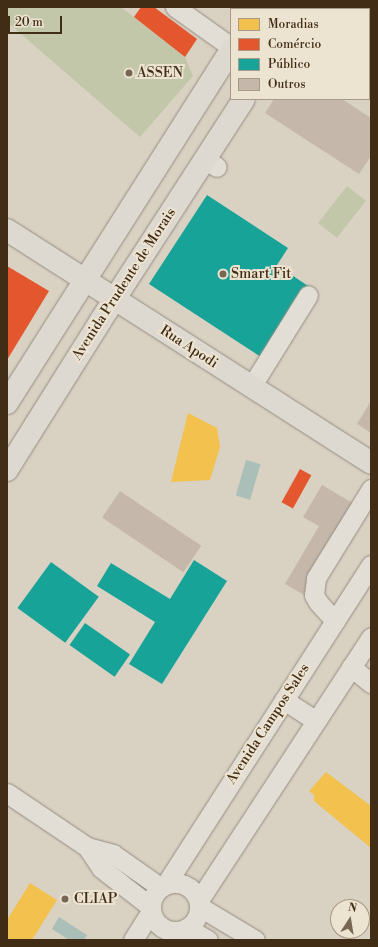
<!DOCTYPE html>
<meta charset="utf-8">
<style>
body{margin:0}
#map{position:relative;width:378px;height:947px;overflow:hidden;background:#d9d1c2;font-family:"Libre Bodoni",serif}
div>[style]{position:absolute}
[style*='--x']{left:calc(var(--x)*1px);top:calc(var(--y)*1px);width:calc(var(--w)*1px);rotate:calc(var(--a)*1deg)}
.green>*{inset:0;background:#c1c7a8;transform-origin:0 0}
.water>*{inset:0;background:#aabfb8;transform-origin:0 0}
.homes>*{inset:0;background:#f2c14e}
.shops>*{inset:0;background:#e4572e;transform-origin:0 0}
.public>*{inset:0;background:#17a398;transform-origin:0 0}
.building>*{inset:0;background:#c5b8ab;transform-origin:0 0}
.roads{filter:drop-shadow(0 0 1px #948d81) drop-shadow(0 0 1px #948d81)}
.minor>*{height:19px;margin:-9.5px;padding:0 9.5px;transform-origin:9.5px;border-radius:9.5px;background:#e2ded6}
.minor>.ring{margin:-9.5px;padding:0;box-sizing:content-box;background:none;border:19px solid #e2ded6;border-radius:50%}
.major>*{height:22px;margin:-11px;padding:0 11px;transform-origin:11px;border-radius:11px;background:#ddd9d0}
.dots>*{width:11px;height:11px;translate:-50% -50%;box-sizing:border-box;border:2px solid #ede3d1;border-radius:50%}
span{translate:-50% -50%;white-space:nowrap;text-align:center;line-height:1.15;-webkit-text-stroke:4px #ede3d1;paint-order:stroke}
.poi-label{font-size:14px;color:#412d16}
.left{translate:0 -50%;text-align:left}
.street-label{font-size:14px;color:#412d16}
.frame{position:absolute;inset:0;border:8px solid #412d16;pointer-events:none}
.legend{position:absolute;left:230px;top:8px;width:140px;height:92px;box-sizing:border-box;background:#ede3d1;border:1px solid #a89a86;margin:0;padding:5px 7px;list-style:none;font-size:12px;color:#412d16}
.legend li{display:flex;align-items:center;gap:8px;height:20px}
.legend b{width:20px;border:1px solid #a89a86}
.north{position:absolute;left:330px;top:899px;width:40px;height:40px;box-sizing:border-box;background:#ede3d1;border:1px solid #a89a86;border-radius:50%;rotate:12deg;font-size:11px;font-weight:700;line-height:16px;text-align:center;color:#412d16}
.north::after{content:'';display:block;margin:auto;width:14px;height:18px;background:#766652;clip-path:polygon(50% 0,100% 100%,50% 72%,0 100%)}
.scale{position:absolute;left:8px;top:16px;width:54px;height:18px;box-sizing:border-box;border:2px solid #412d16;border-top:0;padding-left:5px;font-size:12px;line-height:14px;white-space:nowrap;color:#412d16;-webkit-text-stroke:3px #ede3d1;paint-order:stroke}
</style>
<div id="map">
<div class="green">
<div style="clip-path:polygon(7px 7px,121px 7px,185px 57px,193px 76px,140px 137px,7px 22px)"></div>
<div style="left:347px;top:186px;width:24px;height:47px;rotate:38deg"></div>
</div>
<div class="water">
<div style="left:246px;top:460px;width:15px;height:37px;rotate:16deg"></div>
<div style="clip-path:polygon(59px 917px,87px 935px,84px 940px,69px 940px,52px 929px)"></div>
</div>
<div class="homes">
<div style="clip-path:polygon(188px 413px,217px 428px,220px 447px,210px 480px,171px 482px)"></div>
<div style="clip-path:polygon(326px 772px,371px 806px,371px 848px,314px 801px,314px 795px,309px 791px)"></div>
<div style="clip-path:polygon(30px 883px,57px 900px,32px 940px,7px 940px,7px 920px)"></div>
</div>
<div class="shops">
<div style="clip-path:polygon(141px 7px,154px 7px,197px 39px,185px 57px,134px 17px)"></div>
<div style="clip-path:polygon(7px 266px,49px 291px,7px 360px)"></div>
<div style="left:300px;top:469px;width:13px;height:38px;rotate:29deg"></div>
</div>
<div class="public">
<div style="clip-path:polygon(207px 195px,288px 248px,277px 265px,311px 288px,264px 359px,149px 284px)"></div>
<div style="clip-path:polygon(194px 560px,227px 581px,162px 684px,129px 664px,155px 622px,97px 586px,111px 563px,170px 599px)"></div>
<div style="left:51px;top:562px;width:59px;height:57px;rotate:36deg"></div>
<div style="left:85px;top:623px;width:55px;height:27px;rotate:35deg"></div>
</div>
<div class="building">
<div style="clip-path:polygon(274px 99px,342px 99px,371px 118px,371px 156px,359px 174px,265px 113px)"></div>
<div style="clip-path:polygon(371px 401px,371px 433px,357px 424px)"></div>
<div style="clip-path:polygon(322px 485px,356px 505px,304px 595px,285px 584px,319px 526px,303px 517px)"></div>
<div style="left:120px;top:491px;width:98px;height:32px;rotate:34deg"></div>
</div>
<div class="roads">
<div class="minor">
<div style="--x:175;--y:7;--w:69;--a:35.5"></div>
<div style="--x:205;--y:159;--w:14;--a:34"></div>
<div style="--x:251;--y:387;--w:108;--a:-58.2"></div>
<div style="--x:335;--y:621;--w:25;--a:-132"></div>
<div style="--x:318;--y:602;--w:8;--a:-120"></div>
<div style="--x:314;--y:595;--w:17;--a:-83"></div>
<div style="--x:316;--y:578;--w:105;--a:-58.3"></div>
<div style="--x:351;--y:667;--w:26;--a:39"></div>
<div style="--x:284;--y:700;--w:38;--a:33"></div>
<div style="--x:7;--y:793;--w:97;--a:34"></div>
<div style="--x:87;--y:847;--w:27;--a:15"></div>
<div style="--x:113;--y:854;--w:57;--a:35.1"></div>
<div style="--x:87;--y:847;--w:25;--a:56"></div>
<div style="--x:101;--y:868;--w:63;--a:38"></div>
<div class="ring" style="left:151px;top:883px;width:29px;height:29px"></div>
<div style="--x:166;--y:884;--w:379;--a:-57.3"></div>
<div style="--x:199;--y:900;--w:314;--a:-56.8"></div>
<div style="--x:200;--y:907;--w:64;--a:31"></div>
<div style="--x:187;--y:928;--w:24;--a:30"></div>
<div style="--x:133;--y:940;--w:34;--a:-58"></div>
</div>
<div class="major">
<div style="--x:257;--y:9;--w:3;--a:-45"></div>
<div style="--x:302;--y:9;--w:3;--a:-45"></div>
<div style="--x:7;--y:230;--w:432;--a:32.6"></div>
<div style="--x:7;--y:403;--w:418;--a:-57.6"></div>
<div style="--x:7;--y:470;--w:177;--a:-57.9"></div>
<div style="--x:101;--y:320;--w:263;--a:-57.1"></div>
</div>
</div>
<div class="dots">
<div style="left:129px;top:73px;background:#766652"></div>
<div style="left:223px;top:274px;background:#766652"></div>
<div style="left:65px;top:899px;background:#766652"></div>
</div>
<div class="poi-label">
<span class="left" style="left:137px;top:73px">ASSEN</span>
<span class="left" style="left:231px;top:274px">Smart Fit</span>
<span class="left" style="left:74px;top:899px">CLIAP</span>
</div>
<div class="street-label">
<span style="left:124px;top:284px;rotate:-57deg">Avenida Prudente de Morais</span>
<span style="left:189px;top:347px;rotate:33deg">Rua Apodi</span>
<span style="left:268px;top:724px;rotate:-57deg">Avenida Campos Sales</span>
</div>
<div class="frame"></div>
<ul class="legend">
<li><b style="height:11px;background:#f2c14e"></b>Moradias</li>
<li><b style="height:11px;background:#e4572e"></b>Comércio</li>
<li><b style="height:11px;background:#17a398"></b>Público</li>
<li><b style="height:11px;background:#c5b8ab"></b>Outros</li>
</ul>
<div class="north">N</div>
<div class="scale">20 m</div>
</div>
